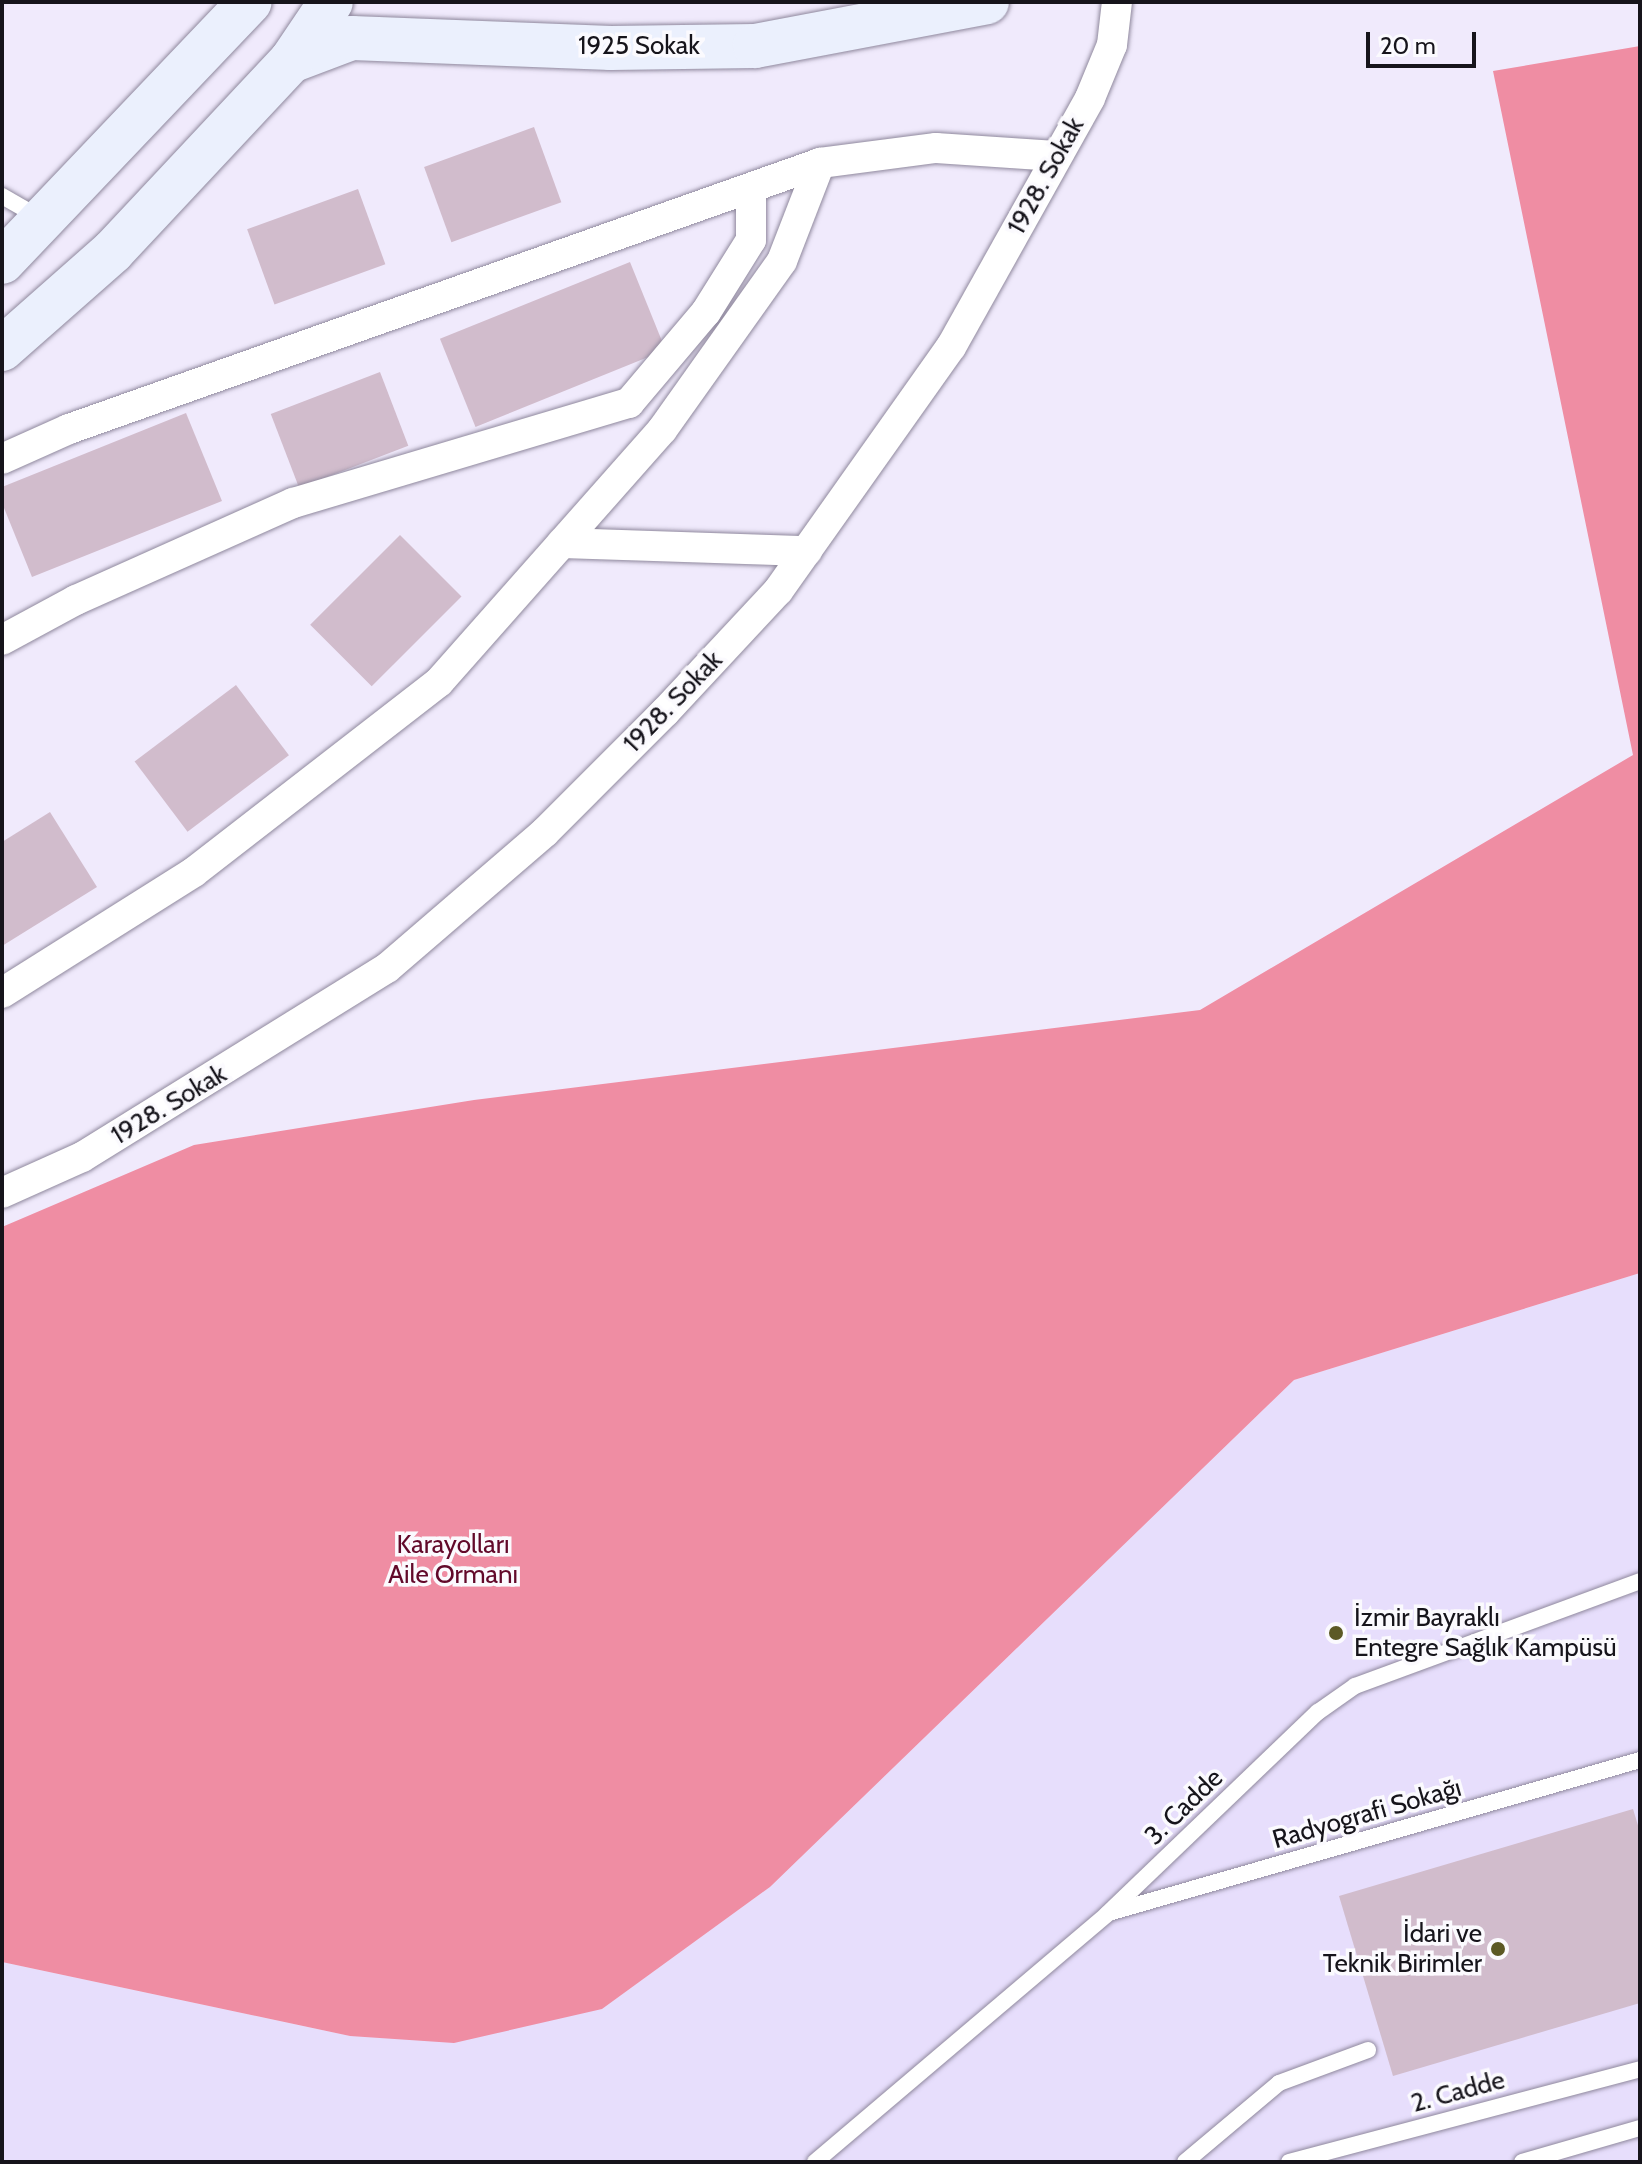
<!DOCTYPE html>
<meta charset="utf-8">
<style>
body{margin:0}
#map{position:relative;width:1642px;height:2164px;overflow:hidden;background:#f0eafc;font-family:Cabin,sans-serif}
div>[style]{position:absolute}
[style*='--x']{left:calc(var(--x)*1px);top:calc(var(--y)*1px);width:calc(var(--w)*1px);rotate:calc(var(--a)*1deg)}
.built>*{inset:0;background:#e7defc}
.forest>*{inset:0;background:#ef8da3}
.building>*{inset:0;background:#d1bccc;transform-origin:0 0}
.roads{filter:drop-shadow(0 0 2px #8f889d) drop-shadow(0 0 2px #8f889d)}
.lane>*{height:16px;margin:-8px;padding:0 8px;transform-origin:8px;border-radius:8px;background:#fff}
.street>*{height:30px;margin:-15px;padding:0 15px;transform-origin:15px;border-radius:15px;background:#fff}
.secondary>*{height:44px;margin:-22px;padding:0 22px;transform-origin:22px;border-radius:22px;background:#ebf0fd}
.dots>*{width:22px;height:22px;translate:-50% -50%;box-sizing:border-box;border:4px solid #fbfafe;border-radius:50%}
span{translate:-50% -50%;white-space:nowrap;text-align:center;line-height:1.15;-webkit-text-stroke:7px #fbfafe;paint-order:stroke}
.street-label{font-size:26px;color:#16141b}
.park-label{font-size:26px;color:#62092a}
.poi-label{font-size:26px;color:#16141b}
.left{translate:0 -50%;text-align:left}
.right{translate:-100% -50%;text-align:right}
.frame{position:absolute;inset:0;border:4px solid #16141b;pointer-events:none}
.scale{position:absolute;left:1366px;top:32px;width:110px;height:36px;box-sizing:border-box;border:4px solid #16141b;border-top:0;padding-left:10px;font-size:24px;line-height:28px;white-space:nowrap;color:#16141b;-webkit-text-stroke:6px #fbfafe;paint-order:stroke}
</style>
<div id="map">
<div class="built">
<div style="clip-path:polygon(1640px 1273px,1640px 2162px,2px 2162px,2px 1962px,350px 2036px,602px 2009px,770px 1887px,1294px 1380px)"></div>
</div>
<div class="forest">
<div style="clip-path:polygon(1640px 46px,1640px 1273px,1294px 1380px,770px 1887px,602px 2009px,454px 2043px,350px 2036px,2px 1962px,2px 1227px,194px 1145px,474px 1100px,1200px 1010px,1633px 755px,1493px 71px)"></div>
</div>
<div class="building">
<div style="left:534px;top:127px;width:80px;height:117px;rotate:70deg"></div>
<div style="left:358px;top:189px;width:80px;height:118px;rotate:70deg"></div>
<div style="left:630px;top:262px;width:95px;height:205px;rotate:68deg"></div>
<div style="left:380px;top:372px;width:79px;height:117px;rotate:69deg"></div>
<div style="clip-path:polygon(186px 413px,222px 501px,32px 577px,2px 503px,2px 487px)"></div>
<div style="left:400px;top:535px;width:87px;height:127px;rotate:45deg"></div>
<div style="left:236px;top:685px;width:88px;height:127px;rotate:53deg"></div>
<div style="clip-path:polygon(50px 812px,97px 887px,2px 946px,2px 842px)"></div>
<div style="clip-path:polygon(1633px 1809px,1640px 1832px,1640px 2003px,1393px 2076px,1339px 1896px)"></div>
</div>
<div class="roads">
<div class="lane">
<div style="--x:2;--y:196;--w:46;--a:29.9"></div>
<div style="--x:1112;--y:1912;--w:549;--a:-16.06"></div>
<div style="--x:815;--y:2162;--w:383;--a:-40.3"></div>
<div style="--x:1107;--y:1914;--w:292;--a:-43.8"></div>
<div style="--x:1318;--y:1712;--w:45;--a:-35.1"></div>
<div style="--x:1355;--y:1686;--w:304;--a:-20.2"></div>
<div style="--x:1185;--y:2162;--w:123;--a:-40"></div>
<div style="--x:1279;--y:2083;--w:95;--a:-20.3"></div>
<div style="--x:1289;--y:2162;--w:363;--a:-14.8"></div>
<div style="--x:1522;--y:2162;--w:123;--a:-16.1"></div>
</div>
<div class="street">
<div style="--x:2;--y:459;--w:73;--a:-24.1"></div>
<div style="--x:69;--y:429;--w:797;--a:-19.5"></div>
<div style="--x:820;--y:163;--w:117;--a:-7.4"></div>
<div style="--x:936;--y:148;--w:120;--a:3.8"></div>
<div style="--x:562;--y:543;--w:245;--a:1.9"></div>
<div style="--x:2;--y:640;--w:84;--a:-28.4"></div>
<div style="--x:76;--y:600;--w:238;--a:-24.1"></div>
<div style="--x:293;--y:503;--w:351;--a:-16.6"></div>
<div style="--x:629;--y:403;--w:119;--a:-49.8"></div>
<div style="--x:706;--y:312;--w:85;--a:-58"></div>
<div style="--x:751;--y:240;--w:51;--a:-90"></div>
<div style="--x:2;--y:993;--w:227;--a:-32.2"></div>
<div style="--x:194;--y:872;--w:310;--a:-37.8"></div>
<div style="--x:439;--y:682;--w:337;--a:-48.5"></div>
<div style="--x:662;--y:430;--w:207;--a:-54.6"></div>
<div style="--x:782;--y:261;--w:105;--a:-68.8"></div>
<div style="--x:2;--y:1193;--w:88;--a:-24.2"></div>
<div style="--x:82;--y:1157;--w:359;--a:-31.8"></div>
<div style="--x:387;--y:968;--w:208;--a:-40.7"></div>
<div style="--x:545;--y:832;--w:170;--a:-45"></div>
<div style="--x:665;--y:712;--w:166;--a:-47"></div>
<div style="--x:778;--y:591;--w:299;--a:-54.7"></div>
<div style="--x:951;--y:347;--w:285;--a:-60.8"></div>
<div style="--x:1090;--y:98;--w:57;--a:-67.5"></div>
<div style="--x:1112;--y:45;--w:43;--a:-83.4"></div>
</div>
<div class="secondary">
<div style="--x:291;--y:61;--w:65;--a:-20.7"></div>
<div style="--x:352;--y:38;--w:259;--a:2.2"></div>
<div style="--x:611;--y:48;--w:144;--a:-0.8"></div>
<div style="--x:755;--y:46;--w:236;--a:-10.7"></div>
<div style="--x:2;--y:262;--w:359;--a:-46.4"></div>
<div style="--x:2;--y:349;--w:148;--a:-41.4"></div>
<div style="--x:113;--y:251;--w:260;--a:-46.9"></div>
<div style="--x:291;--y:61;--w:71;--a:-55.9"></div>
</div>
</div>
<div class="dots">
<div style="left:1336px;top:1633px;background:#5c5925"></div>
<div style="left:1498px;top:1949px;background:#5c5925"></div>
</div>
<div class="street-label">
<span style="left:639px;top:46px">1925 Sokak</span>
<span style="left:1046px;top:176px;rotate:-61deg">1928. Sokak</span>
<span style="left:673px;top:702px;rotate:-46deg">1928. Sokak</span>
<span style="left:169px;top:1105px;rotate:-31deg">1928. Sokak</span>
<span style="left:1184px;top:1807px;rotate:-44deg">3. Cadde</span>
<span style="left:1367px;top:1814px;rotate:-16deg">Radyografi Sokağı</span>
<span style="left:1458px;top:2092px;rotate:-15deg">2. Cadde</span>
</div>
<div class="park-label">
<span style="left:453px;top:1560px">Karayolları<br>Aile Ormanı</span>
</div>
<div class="poi-label">
<span class="left" style="left:1354px;top:1633px">İzmir Bayraklı<br>Entegre Sağlık Kampüsü</span>
<span class="right" style="left:1482px;top:1949px">İdari ve<br>Teknik Birimler</span>
</div>
<div class="frame"></div>
<div class="scale">20 m</div>
</div>
